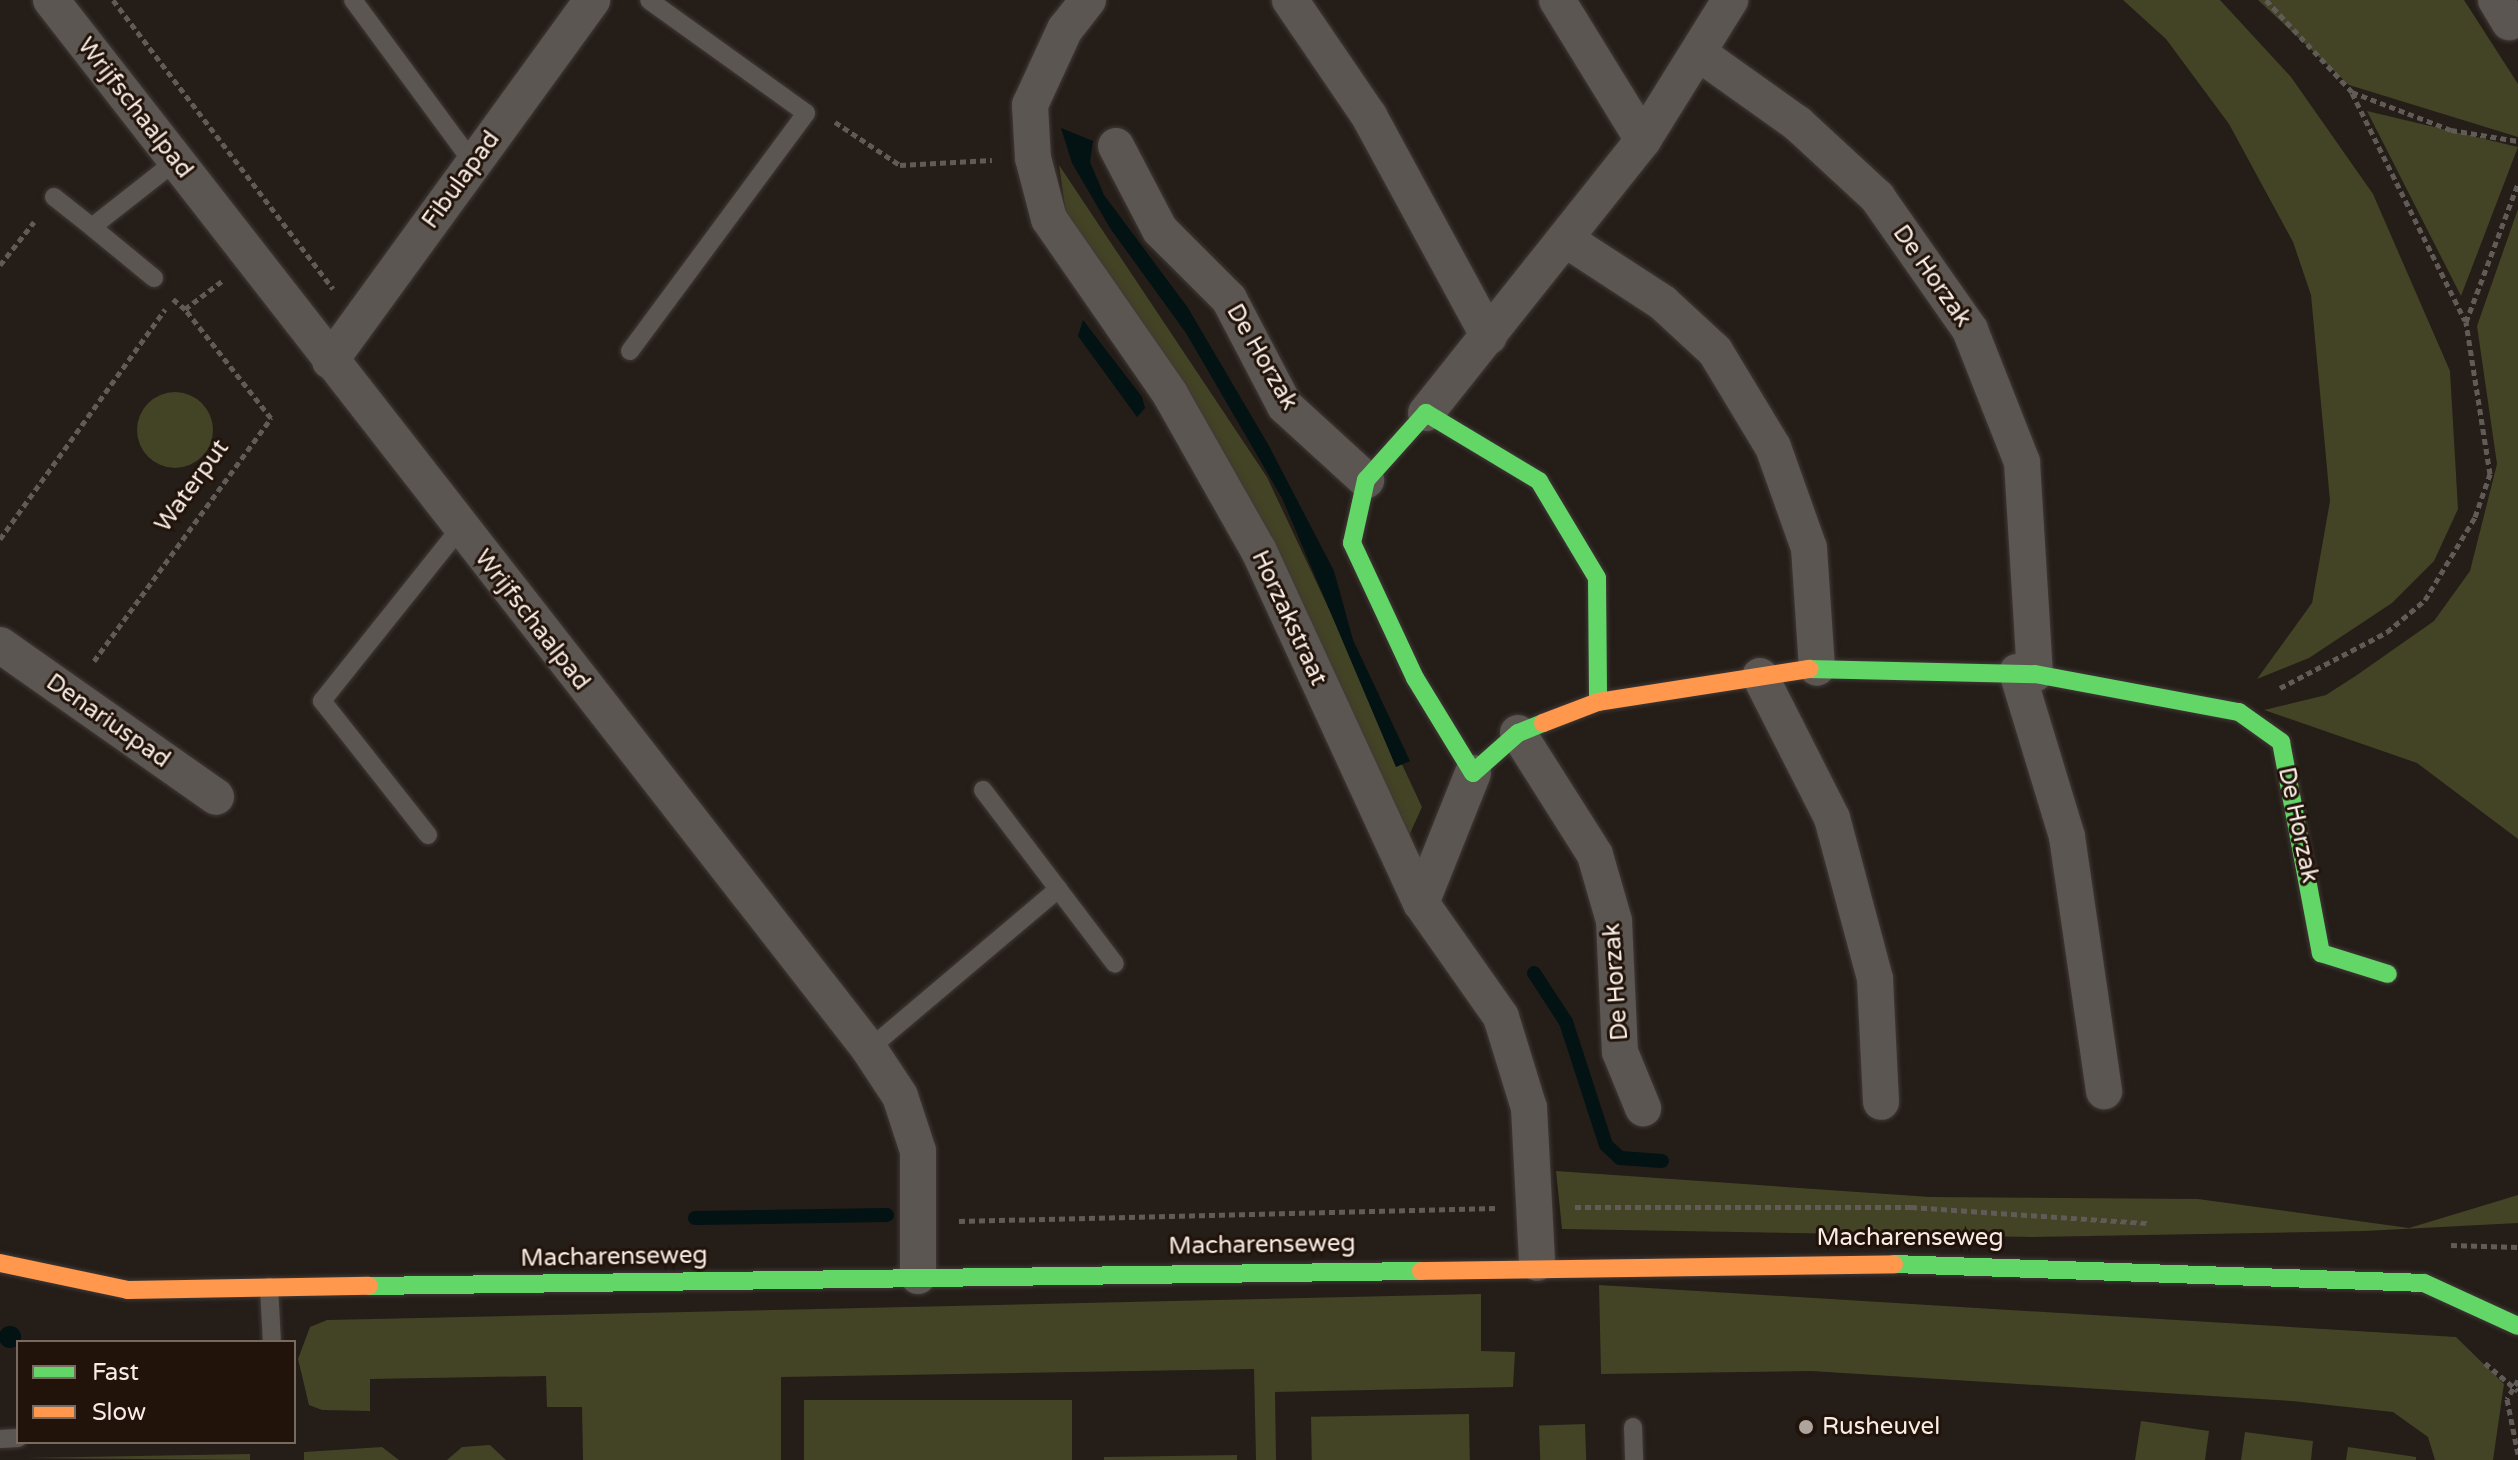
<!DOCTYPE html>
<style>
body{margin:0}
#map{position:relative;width:2518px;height:1460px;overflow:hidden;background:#241d18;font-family:"Varela Round",sans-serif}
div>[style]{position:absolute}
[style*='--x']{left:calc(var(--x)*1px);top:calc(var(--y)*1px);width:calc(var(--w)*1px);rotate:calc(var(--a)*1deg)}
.green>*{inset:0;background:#434325;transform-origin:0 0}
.round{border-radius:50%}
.water>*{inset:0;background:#031213}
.stream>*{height:14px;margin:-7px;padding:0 7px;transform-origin:7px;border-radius:7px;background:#031213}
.path>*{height:5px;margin-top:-2.5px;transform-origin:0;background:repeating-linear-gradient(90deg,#615b57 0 6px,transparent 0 10px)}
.roads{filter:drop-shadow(0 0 2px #403936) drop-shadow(0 0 2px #403936)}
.lane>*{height:18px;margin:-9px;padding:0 9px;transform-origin:9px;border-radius:9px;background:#5c5652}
.street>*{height:36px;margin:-18px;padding:0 18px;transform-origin:18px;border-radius:18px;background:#5c5652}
.fast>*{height:18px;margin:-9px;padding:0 9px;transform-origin:9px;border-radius:9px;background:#63d668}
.slow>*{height:18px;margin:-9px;padding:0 9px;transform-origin:9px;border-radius:9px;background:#ff974d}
.dots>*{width:22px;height:22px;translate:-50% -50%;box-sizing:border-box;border:4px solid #211309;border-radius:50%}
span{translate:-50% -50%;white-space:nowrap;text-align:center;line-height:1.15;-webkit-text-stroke:6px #211309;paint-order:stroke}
.street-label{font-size:24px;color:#f8ede6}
.poi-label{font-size:24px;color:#f8ede6}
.left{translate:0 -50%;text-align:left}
.legend{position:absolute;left:16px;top:1340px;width:280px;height:104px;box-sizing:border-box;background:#211309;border:2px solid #776a61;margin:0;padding:10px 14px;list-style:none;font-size:24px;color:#f8ede6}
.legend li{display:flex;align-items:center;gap:16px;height:40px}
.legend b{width:40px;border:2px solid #776a61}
</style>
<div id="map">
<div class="green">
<div style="clip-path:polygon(2123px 0,2220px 0,2291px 77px,2373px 194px,2450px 371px,2458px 509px,2434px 561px,2392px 603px,2309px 658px,2257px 679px,2312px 603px,2330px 501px,2311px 295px,2293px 242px,2229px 124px,2166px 39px)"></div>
<div style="clip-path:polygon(2258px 0,2464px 0,2518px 84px,2518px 137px,2349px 85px)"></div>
<div style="clip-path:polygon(2367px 111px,2518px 147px,2461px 296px)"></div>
<div style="clip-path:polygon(1059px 165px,1267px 477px,1422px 807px,1403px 849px,1284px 618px,1069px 235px)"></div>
<div style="clip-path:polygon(2518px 209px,2518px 839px,2417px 763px,2264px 710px,2326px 695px,2357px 675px,2434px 621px,2470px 571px,2497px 464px,2477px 326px)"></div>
<div class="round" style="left:137px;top:392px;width:76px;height:76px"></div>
<div style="clip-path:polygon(1556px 1171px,1930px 1197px,2198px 1199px,2409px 1228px,2518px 1195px,2518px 1223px,2365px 1231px,2032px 1237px,1562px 1229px)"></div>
<div style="clip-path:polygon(1599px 1285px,2456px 1337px,2504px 1384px,2493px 1460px,2435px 1460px,2428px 1437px,2393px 1412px,2292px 1401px,1811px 1371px,1601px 1374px)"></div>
<div style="clip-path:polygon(1481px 1294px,1481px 1351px,1515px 1352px,1513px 1387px,1275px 1392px,1276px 1460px,1256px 1460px,1254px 1369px,781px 1377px,781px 1460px,583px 1460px,582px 1407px,547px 1407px,546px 1376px,370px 1379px,370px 1411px,322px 1410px,309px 1405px,298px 1359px,310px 1327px,327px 1320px)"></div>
<div style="left:1072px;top:1400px;width:60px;height:268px;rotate:90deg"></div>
<div style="left:1469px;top:1414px;width:46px;height:158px;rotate:89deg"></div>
<div style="clip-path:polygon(2141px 1421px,2209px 1431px,2205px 1460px,2135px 1460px)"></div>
<div style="left:1585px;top:1424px;width:36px;height:46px;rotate:88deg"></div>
<div style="clip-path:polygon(2245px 1432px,2313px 1441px,2311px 1460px,2241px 1460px)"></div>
<div style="clip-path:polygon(490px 1445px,506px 1460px,447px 1460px,462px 1447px)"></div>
<div style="clip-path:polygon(382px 1447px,399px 1460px,304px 1460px,304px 1452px)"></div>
<div style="clip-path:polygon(2348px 1447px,2416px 1457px,2416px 1460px,2346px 1460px)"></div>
<div style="clip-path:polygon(250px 1454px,250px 1460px,23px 1458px)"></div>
<div style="clip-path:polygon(1237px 1455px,1237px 1460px,1104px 1460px,1104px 1457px)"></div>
</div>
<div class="water">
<div style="clip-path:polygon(1061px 128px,1093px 141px,1090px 162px,1104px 195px,1188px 308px,1269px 446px,1334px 571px,1353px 640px,1410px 761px,1396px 767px,1282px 498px,1186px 333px,1110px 228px,1072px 163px)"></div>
<div style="clip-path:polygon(1083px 320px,1142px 397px,1145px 408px,1137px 417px,1078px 336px)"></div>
<div class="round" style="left:-1px;top:1326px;width:22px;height:22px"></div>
</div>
<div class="stream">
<div style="--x:1534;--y:973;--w:59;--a:56.9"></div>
<div style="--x:1566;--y:1022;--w:129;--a:72"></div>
<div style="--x:1606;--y:1145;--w:19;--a:43"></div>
<div style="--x:1620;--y:1158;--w:42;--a:4.1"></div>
<div style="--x:695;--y:1218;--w:192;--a:-0.9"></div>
</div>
<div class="path">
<div style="--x:113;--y:0;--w:363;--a:52.7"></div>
<div style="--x:2266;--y:0;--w:126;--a:46.9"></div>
<div style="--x:2352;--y:92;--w:106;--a:21"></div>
<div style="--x:2451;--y:130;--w:68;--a:9.3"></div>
<div style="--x:2352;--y:93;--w:254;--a:63.6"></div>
<div style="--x:835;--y:122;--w:78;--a:33.5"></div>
<div style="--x:900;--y:165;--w:92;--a:-3.1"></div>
<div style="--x:0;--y:265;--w:55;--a:-51.7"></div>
<div style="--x:173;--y:299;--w:16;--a:40"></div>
<div style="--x:185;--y:309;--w:46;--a:-37.1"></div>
<div style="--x:0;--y:539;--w:283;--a:-54.3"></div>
<div style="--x:94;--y:661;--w:301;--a:-53.9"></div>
<div style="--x:271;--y:418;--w:139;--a:-128.3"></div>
<div style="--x:2280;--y:688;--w:121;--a:-27.6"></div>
<div style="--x:2387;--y:632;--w:50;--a:-40.1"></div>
<div style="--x:2425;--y:600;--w:97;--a:-58.9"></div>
<div style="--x:2475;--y:517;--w:46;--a:-70.8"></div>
<div style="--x:2490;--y:474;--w:154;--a:-99"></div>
<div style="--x:2466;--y:322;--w:147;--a:-69.4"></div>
<div style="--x:1575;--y:1207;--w:336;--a:0"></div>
<div style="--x:1911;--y:1207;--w:237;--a:3.9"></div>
<div style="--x:959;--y:1221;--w:538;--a:-1.38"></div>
<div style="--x:2451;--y:1245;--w:67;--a:1.7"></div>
<div style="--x:2485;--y:1363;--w:43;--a:40.3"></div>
<div style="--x:2518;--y:1380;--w:22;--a:120"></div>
<div style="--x:2507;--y:1399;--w:56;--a:78.7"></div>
</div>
<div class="roads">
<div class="lane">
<div style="--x:353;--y:0;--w:202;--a:53.6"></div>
<div style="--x:54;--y:197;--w:48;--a:38.3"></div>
<div style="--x:154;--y:278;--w:80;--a:-140.6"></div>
<div style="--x:92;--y:227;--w:107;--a:-38.2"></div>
<div style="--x:630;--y:351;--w:296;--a:-53.5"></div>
<div style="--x:806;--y:113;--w:193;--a:-144.3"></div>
<div style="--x:983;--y:790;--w:218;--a:52.8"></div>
<div style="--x:428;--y:835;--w:171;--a:-128.3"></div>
<div style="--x:322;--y:701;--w:221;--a:-51.4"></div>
<div style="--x:869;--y:1049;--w:248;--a:-40.2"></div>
<div style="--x:269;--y:1287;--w:55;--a:86.9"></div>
<div style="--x:1633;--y:1427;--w:33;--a:88"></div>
<div style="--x:0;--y:1439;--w:18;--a:-3"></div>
</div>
<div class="street">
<div style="--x:51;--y:0;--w:1330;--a:52.05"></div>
<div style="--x:869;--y:1049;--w:56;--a:56.6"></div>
<div style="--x:900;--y:1096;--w:58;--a:71.9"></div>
<div style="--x:918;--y:1151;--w:125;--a:90"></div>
<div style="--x:1088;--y:0;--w:37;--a:128"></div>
<div style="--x:1065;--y:29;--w:84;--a:114.7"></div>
<div style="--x:1030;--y:105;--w:53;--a:86.8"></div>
<div style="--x:1033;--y:158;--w:63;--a:75.3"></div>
<div style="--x:1049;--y:219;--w:213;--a:55.3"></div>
<div style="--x:1170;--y:394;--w:180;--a:60.5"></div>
<div style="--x:1259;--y:551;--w:387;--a:65.3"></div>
<div style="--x:1421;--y:903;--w:139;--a:54.9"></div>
<div style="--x:1501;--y:1017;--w:95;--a:72.9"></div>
<div style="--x:1529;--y:1108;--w:155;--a:87"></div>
<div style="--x:1290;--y:0;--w:140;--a:55.7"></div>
<div style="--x:1369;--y:116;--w:251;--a:61.5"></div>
<div style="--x:1557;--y:0;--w:164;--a:58.4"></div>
<div style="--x:2496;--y:0;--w:26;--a:59"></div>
<div style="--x:1700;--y:54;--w:120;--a:35.5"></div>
<div style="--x:1798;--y:124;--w:108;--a:42.7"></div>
<div style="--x:1877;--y:197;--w:162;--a:55"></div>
<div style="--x:1970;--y:330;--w:142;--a:68.5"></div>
<div style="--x:2022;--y:462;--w:212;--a:86.5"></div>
<div style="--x:1116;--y:146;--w:95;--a:62.4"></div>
<div style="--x:1160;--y:230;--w:98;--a:45"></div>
<div style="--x:1229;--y:299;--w:121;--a:62.4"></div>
<div style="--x:1285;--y:406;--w:110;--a:42.4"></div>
<div style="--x:1565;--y:239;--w:117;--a:33.1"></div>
<div style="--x:1663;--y:303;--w:71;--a:42.7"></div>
<div style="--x:1715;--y:351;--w:112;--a:58.9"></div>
<div style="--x:1773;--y:447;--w:107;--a:70.4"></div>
<div style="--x:1809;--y:548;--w:120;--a:86.2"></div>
<div style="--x:330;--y:361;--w:446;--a:-54"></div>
<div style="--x:1426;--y:413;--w:349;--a:-51.5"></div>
<div style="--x:1643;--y:140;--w:165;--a:-58.1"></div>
<div style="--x:0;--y:645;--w:264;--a:35.1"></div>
<div style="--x:2017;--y:672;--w:172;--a:73.1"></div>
<div style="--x:2067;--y:837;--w:257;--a:81.7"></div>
<div style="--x:1760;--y:676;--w:159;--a:63.1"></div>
<div style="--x:1832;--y:818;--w:167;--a:75"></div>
<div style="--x:1875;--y:979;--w:123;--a:87.2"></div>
<div style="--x:1518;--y:733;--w:144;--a:57.7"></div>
<div style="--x:1595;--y:855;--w:69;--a:73.9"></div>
<div style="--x:1614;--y:921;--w:131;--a:87.4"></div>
<div style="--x:1620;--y:1052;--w:61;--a:67.7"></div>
<div style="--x:1421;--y:903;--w:140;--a:-68.2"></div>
</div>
<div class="fast">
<div style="--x:1809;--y:669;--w:226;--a:1.3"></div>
<div style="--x:2035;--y:674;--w:208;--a:10.6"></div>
<div style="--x:2239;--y:712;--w:52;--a:35.5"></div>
<div style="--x:2281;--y:742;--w:215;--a:79.3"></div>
<div style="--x:2321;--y:953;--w:70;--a:17.4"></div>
<div style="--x:1543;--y:723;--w:27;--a:158"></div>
<div style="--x:1518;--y:733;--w:60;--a:138.4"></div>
<div style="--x:1473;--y:773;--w:111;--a:-121.4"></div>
<div style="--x:1415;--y:678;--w:149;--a:-115"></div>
<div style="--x:1352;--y:543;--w:65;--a:-77.5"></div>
<div style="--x:1366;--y:480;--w:90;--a:-48.2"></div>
<div style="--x:1426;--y:413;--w:132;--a:31"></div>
<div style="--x:1539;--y:481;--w:113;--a:59.1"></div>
<div style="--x:1597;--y:578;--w:124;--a:89.5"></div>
<div style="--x:1894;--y:1264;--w:530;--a:2.05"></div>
<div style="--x:2424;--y:1283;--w:103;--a:24.6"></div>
<div style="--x:369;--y:1286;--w:1052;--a:-0.82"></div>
</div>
<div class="slow">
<div style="--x:1543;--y:723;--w:59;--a:-20.9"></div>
<div style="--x:1598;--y:702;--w:214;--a:-8.9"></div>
<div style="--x:0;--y:1263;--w:131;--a:11.9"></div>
<div style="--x:128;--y:1290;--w:241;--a:-1"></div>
<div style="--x:1421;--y:1271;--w:473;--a:-0.8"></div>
</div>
</div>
<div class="dots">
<div style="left:1806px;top:1427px;background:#aea49e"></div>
</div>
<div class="street-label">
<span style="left:135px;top:108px;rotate:52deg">Wrijfschaalpad</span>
<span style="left:461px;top:180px;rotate:-54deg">Fibulapad</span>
<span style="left:1932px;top:276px;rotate:55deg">De Horzak</span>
<span style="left:1262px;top:357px;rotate:60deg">De Horzak</span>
<span style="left:192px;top:486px;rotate:-54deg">Waterput</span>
<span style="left:1289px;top:618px;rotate:65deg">Horzakstraat</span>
<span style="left:532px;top:620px;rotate:52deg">Wrijfschaalpad</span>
<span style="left:108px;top:721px;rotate:35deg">Denariuspad</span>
<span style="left:2298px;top:825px;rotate:78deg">De Horzak</span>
<span style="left:1616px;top:982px;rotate:-94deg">De Horzak</span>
<span style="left:1910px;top:1238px">Macharenseweg</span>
<span style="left:1262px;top:1245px;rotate:-1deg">Macharenseweg</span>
<span style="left:614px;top:1257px;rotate:-1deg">Macharenseweg</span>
</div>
<div class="poi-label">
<span class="left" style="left:1822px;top:1427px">Rusheuvel</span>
</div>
<ul class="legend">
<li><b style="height:10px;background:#63d668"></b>Fast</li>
<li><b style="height:10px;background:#ff974d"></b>Slow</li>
</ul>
</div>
